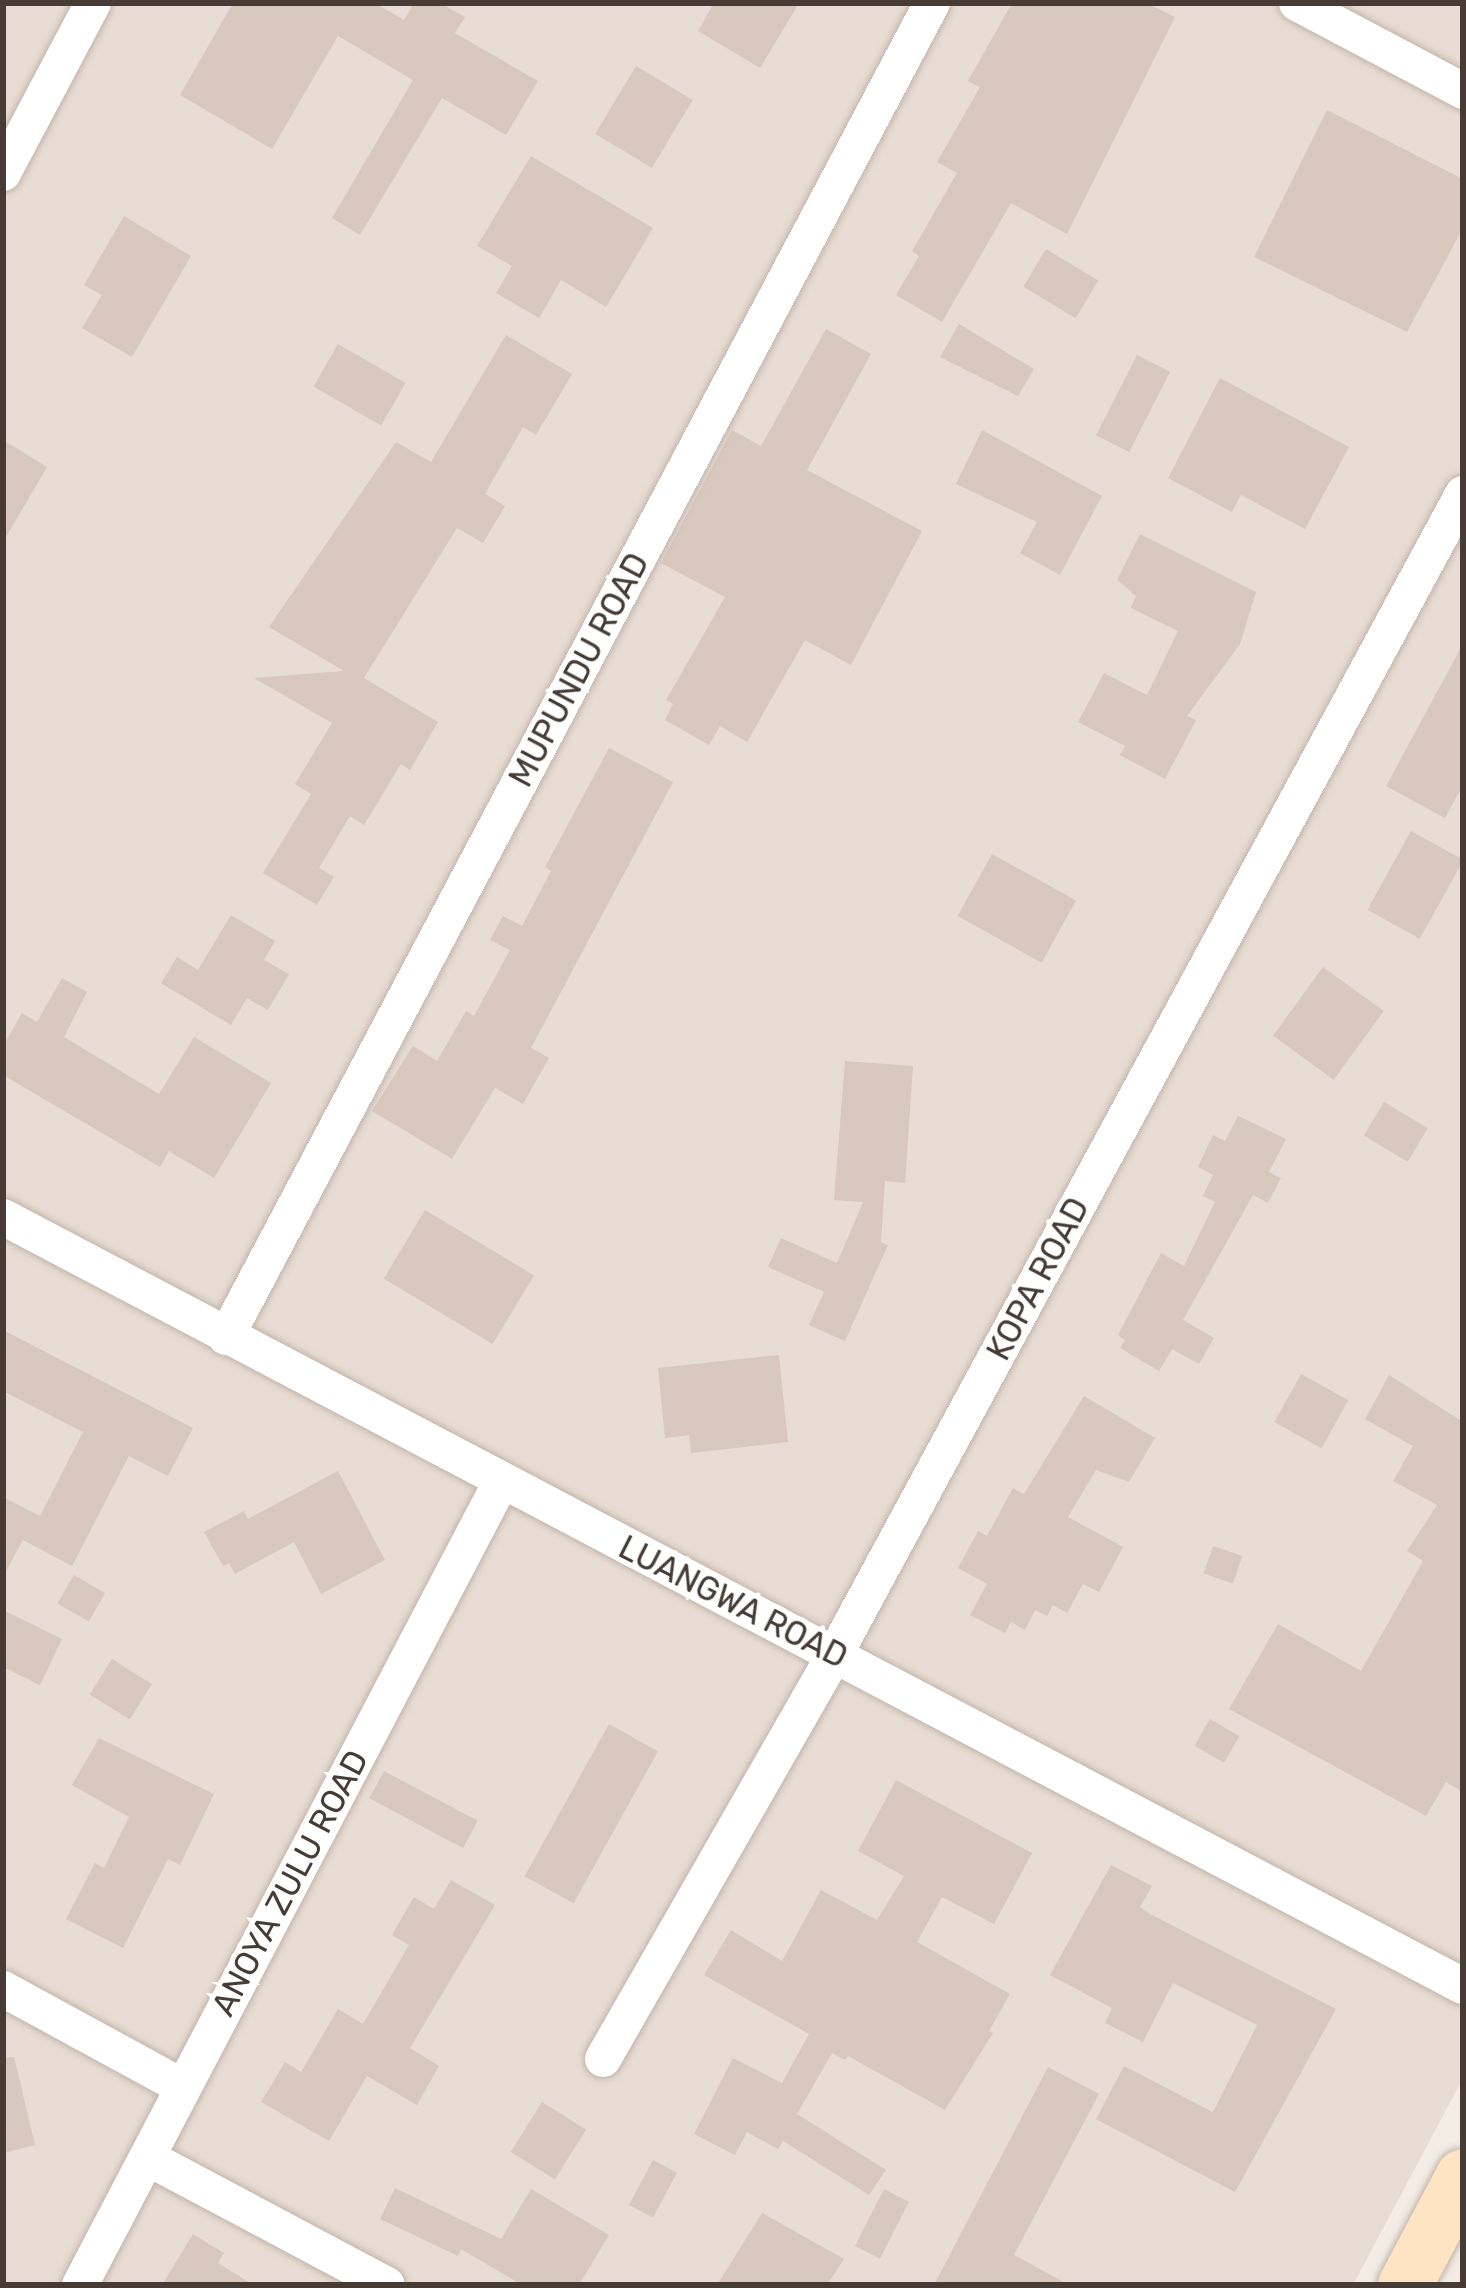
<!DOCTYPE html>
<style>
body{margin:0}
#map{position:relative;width:1466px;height:2288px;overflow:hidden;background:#f3ede6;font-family:Rubik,sans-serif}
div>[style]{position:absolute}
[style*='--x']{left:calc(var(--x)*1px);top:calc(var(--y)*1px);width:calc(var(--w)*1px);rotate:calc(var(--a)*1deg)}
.residential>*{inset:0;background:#e7ddd4}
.building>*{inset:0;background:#d8c8be;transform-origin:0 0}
.roads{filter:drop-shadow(0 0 3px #c2b5ab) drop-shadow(0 0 3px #c2b5ab)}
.street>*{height:36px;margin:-18px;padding:0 18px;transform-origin:18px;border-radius:18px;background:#fff}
.secondary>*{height:54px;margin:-27px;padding:0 27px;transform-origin:27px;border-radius:27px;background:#ffe4c4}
span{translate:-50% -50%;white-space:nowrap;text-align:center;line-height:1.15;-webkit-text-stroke:10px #fff;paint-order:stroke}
.street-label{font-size:33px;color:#463c35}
.frame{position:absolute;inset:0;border:6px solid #463c35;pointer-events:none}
</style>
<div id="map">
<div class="residential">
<div style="clip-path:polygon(3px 3px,1463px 3px,1463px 2078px,1353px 2285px,3px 2285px)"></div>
</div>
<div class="building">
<div style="clip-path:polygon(233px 3px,375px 3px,404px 20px,414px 3px,440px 3px,465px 17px,455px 33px,538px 81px,506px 135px,442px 98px,360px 235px,332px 218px,413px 80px,338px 36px,272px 149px,180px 95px)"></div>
<div style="clip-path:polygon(714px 3px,799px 3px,760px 68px,698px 31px)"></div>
<div style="clip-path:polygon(1012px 3px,1146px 3px,1175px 17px,1067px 234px,1011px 203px,942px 322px,896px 295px,919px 256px,912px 251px,957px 173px,937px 162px,980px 87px,968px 81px)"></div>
<div style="left:636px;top:66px;width:66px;height:79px;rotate:31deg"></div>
<div style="clip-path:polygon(1327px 110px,1463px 179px,1463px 228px,1407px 332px,1254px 257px)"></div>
<div style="clip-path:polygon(531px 156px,653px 228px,606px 307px,561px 280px,539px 318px,496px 293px,512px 266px,477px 246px)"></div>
<div style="clip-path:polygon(124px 216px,191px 256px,132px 357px,82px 328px,102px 295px,84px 285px)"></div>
<div style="left:1046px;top:249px;width:61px;height:44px;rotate:31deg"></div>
<div style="clip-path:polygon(959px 324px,1034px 369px,1018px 396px,940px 357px)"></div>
<div style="clip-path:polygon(826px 329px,871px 354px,807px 470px,922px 531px,851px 665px,805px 640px,747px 742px,720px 726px,709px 745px,665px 720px,673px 704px,666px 700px,725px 597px,661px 563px,732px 430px,761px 446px)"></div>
<div style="clip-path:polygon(506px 335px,572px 374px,536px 435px,523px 427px,485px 494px,505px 506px,483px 543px,457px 528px,364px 678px,438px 722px,410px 770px,401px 764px,364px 825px,350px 816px,319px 868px,334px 877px,317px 905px,263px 873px,311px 794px,295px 784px,332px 723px,254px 678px,344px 671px,269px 627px,396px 442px,431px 462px)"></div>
<div style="left:338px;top:344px;width:78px;height:49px;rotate:30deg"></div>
<div style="left:1137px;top:355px;width:37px;height:90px;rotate:27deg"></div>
<div style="clip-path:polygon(1220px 378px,1349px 447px,1305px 529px,1241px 495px,1232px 512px,1168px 478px)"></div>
<div style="clip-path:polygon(982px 430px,1102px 496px,1060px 575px,1020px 553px,1037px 522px,956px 484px)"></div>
<div style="clip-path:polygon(3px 440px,47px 467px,3px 542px)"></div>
<div style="clip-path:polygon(1140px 534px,1256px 592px,1240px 644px,1187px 716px,1196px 720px,1165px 779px,1120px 755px,1125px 746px,1078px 722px,1104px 673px,1147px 695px,1178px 631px,1131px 608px,1136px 596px,1117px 580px)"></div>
<div style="clip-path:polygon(1463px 644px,1463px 785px,1445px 818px,1386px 786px)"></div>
<div style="clip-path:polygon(609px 748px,673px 782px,531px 1048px,549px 1058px,523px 1104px,495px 1088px,452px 1159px,372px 1111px,413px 1046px,437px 1061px,466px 1011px,474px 1016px,510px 950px,490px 940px,503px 916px,522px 926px,551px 871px,545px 867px)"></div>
<div style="left:1411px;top:831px;width:60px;height:90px;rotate:29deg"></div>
<div style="left:992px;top:854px;width:96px;height:71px;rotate:29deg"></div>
<div style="clip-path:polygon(231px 915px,275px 941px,264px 960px,289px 974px,268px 1010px,247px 998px,231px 1025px,161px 983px,177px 957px,198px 970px)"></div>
<div style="left:1323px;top:967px;width:75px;height:85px;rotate:36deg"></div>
<div style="clip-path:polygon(62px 978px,87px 992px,64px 1037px,159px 1094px,194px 1037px,271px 1083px,214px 1178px,169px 1151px,160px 1167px,3px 1075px,3px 1046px,22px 1013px,37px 1022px)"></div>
<div style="clip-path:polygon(845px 1061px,913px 1066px,905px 1183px,885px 1181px,881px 1242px,888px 1245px,845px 1341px,809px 1325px,824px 1292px,768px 1267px,781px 1238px,837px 1263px,863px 1202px,834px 1200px)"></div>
<div style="left:1384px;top:1102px;width:51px;height:39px;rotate:31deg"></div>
<div style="clip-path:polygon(1238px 1116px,1286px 1139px,1269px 1172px,1281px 1178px,1268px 1203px,1253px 1195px,1183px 1320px,1214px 1338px,1199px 1364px,1172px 1349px,1159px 1371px,1120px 1348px,1125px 1340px,1118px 1335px,1161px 1253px,1184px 1266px,1215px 1202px,1203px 1196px,1213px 1175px,1198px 1167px,1213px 1135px,1225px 1141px)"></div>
<div style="left:425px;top:1210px;width:127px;height:80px;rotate:31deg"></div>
<div style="clip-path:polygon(3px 1330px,193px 1428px,168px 1476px,129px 1456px,72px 1566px,23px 1540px,3px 1577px,3px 1497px,40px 1516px,83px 1432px,3px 1391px)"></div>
<div style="clip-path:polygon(779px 1355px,788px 1442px,691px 1453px,689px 1435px,665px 1438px,658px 1368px)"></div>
<div style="left:1301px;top:1374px;width:54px;height:55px;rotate:29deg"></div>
<div style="clip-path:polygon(1389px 1375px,1463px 1422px,1463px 1792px,1446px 1782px,1426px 1816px,1229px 1709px,1278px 1624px,1361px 1671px,1423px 1561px,1407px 1551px,1437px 1505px,1393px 1481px,1413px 1446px,1365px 1419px)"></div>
<div style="clip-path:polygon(1084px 1396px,1155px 1438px,1129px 1482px,1096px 1470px,1068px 1517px,1123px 1547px,1099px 1592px,1083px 1584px,1067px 1613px,1053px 1605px,1047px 1616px,1035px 1610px,1025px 1630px,1011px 1622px,1005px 1633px,970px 1615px,987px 1584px,958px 1568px,978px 1531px,987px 1536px,1013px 1488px,1024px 1494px)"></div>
<div style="clip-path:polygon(338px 1471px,385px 1560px,321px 1594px,294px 1542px,235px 1574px,229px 1563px,223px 1566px,204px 1532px,244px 1511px,248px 1519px)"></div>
<div style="left:1213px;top:1546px;width:31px;height:29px;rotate:19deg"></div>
<div style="left:74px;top:1575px;width:36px;height:33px;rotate:30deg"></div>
<div style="clip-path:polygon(3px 1610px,62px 1639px,40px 1685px,3px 1667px)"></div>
<div style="left:112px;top:1659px;width:47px;height:42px;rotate:32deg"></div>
<div style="left:1210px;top:1719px;width:34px;height:31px;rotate:30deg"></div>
<div style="left:609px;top:1724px;width:56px;height:174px;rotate:29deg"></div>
<div style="clip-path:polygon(99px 1738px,214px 1794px,180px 1865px,168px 1859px,123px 1948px,66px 1919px,95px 1863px,104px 1868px,129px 1817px,72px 1785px)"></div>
<div style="left:384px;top:1771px;width:106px;height:31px;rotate:28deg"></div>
<div style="clip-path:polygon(896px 1780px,1032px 1853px,994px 1924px,942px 1897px,917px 1942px,1010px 1994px,989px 2031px,993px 2033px,945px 2110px,848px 2056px,845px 2060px,832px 2053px,797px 2114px,886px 2170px,869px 2195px,783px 2141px,778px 2149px,747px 2132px,735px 2155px,694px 2134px,733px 2058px,782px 2083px,809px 2034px,704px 1975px,731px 1930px,782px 1961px,821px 1890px,877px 1920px,904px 1876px,858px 1851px)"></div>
<div style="clip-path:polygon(1111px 1865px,1152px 1886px,1140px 1907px,1150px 1914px,1336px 2009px,1235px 2192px,1096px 2119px,1124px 2066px,1213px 2112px,1257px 2025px,1173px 1983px,1143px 2042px,1105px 2023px,1112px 2008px,1050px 1975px)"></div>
<div style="clip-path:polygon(451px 1880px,495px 1905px,410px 2048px,439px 2066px,417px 2105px,367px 2076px,329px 2141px,261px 2102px,285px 2062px,301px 2072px,338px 2009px,363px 2024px,409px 1945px,392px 1935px,414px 1897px,434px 1909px)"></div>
<div style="clip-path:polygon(14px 2057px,35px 2145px,3px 2153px,3px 2058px)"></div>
<div style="clip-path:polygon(1048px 2067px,1099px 2094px,1014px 2255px,1069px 2285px,934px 2285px)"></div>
<div style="left:542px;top:2102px;width:52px;height:59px;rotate:32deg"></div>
<div style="left:653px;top:2160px;width:27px;height:51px;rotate:28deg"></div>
<div style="clip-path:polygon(395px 2188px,501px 2239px,531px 2189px,609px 2235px,579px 2285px,522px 2285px,461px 2249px,458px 2256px,380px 2219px)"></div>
<div style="left:884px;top:2189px;width:28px;height:64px;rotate:27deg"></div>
<div style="clip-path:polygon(762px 2213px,844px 2259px,827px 2285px,717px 2285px)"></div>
<div style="clip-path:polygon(193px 2234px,224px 2253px,218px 2263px,253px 2285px,162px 2285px)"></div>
</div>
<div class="roads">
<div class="street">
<div style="--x:1297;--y:3;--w:188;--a:27.9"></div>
<div style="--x:3;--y:173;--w:192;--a:-62.1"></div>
<div style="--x:3;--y:1217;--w:1650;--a:27.78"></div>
<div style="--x:226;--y:1337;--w:1509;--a:-62.11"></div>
<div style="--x:3;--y:1989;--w:205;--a:28.6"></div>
<div style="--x:603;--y:2059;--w:467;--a:-60.2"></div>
<div style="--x:835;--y:1654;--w:1319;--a:-61.57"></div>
<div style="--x:150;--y:2159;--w:268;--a:28"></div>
<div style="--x:80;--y:2285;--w:907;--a:-62.33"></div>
</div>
<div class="secondary">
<div style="--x:1405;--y:2285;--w:123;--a:-62"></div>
</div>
</div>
<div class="street-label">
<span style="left:579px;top:670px;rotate:-62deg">MUPUNDU ROAD</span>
<span style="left:1038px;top:1279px;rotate:-62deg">KOPA ROAD</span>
<span style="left:733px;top:1602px;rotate:27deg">LUANGWA ROAD</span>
<span style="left:290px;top:1883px;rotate:-62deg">ANOYA ZULU ROAD</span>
</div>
<div class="frame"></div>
</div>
